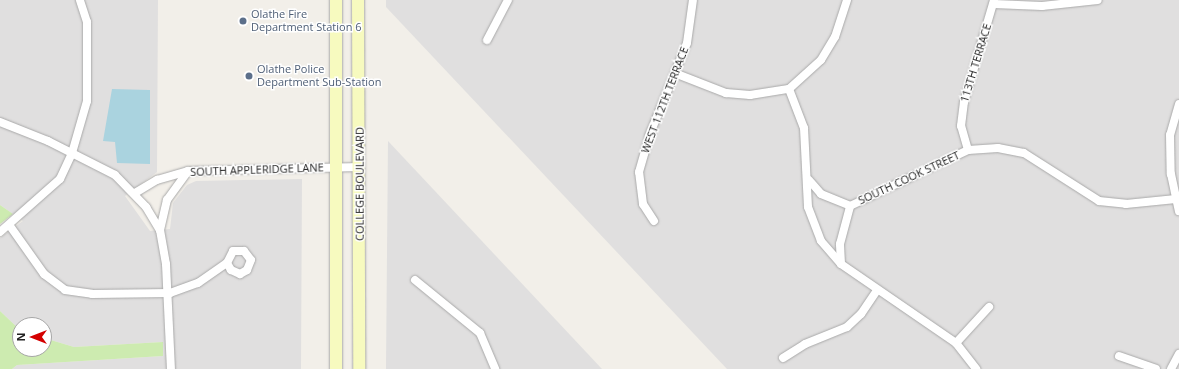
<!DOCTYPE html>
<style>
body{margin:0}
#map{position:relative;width:1179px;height:369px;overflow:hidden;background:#f2efe9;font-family:"Open Sans",sans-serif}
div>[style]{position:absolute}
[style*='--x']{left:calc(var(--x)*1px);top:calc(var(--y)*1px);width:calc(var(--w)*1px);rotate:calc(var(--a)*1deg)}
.residential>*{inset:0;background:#e0dfdf}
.grass>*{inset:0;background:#cdebb0}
.water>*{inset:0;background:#aad3df}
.roads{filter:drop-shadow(0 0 1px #a9a9a9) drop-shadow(0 0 1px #a9a9a9)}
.street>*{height:8px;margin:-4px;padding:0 4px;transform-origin:4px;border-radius:4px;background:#fff}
.secondary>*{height:12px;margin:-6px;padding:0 6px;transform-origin:6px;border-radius:6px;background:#f7fabf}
.dots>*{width:11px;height:11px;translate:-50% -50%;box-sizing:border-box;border:2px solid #fff;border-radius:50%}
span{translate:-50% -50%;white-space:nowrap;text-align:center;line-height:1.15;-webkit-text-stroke:3px #fff;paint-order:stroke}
.service-label{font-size:11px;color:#4e5e75}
.left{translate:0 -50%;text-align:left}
.street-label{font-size:11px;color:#222}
.north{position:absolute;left:12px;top:317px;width:40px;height:40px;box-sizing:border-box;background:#fff;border:1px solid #a7a7a7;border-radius:50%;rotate:270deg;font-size:11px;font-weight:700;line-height:16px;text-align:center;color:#222}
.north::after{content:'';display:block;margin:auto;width:14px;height:18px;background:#d40000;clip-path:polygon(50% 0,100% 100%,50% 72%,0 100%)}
</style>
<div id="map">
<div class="residential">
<div style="clip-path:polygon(0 0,158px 0,157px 172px,125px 196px,150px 231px,170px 229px,173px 203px,187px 185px,196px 181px,302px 179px,301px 369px,12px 369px,17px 365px,163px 356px,163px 342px,74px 347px,44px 338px,44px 325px,20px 325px,20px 330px,0 311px,0 238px,23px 221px,0 205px)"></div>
<div style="clip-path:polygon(386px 0,1179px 0,1179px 369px,727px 369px,386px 7px)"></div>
<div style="clip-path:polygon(388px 141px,602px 369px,386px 369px)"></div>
</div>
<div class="grass">
<div style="clip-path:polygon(0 205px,13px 214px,0 224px)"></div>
<div style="clip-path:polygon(0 311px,20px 330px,20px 349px,44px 349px,44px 338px,74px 347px,163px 342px,163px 356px,17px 365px,12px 369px,0 369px)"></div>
</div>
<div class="water">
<div style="clip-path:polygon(112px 89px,150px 90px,150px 164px,117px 163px,115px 142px,103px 141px)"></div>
</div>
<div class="roads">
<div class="street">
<div style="--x:994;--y:4;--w:48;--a:2.4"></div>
<div style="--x:1042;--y:6;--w:56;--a:-6.1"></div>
<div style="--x:487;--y:40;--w:45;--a:-62.3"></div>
<div style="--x:677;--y:74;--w:53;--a:21.2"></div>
<div style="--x:726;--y:93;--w:24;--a:5"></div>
<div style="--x:750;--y:95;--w:39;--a:-9"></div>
<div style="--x:789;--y:89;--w:43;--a:-42.2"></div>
<div style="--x:821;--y:60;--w:27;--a:-59"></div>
<div style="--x:835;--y:37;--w:39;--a:-72"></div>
<div style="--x:789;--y:89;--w:42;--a:69"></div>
<div style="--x:804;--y:128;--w:79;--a:87.1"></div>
<div style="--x:808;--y:207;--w:36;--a:69"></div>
<div style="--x:821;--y:241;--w:30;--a:49"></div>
<div style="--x:841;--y:264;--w:140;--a:34.5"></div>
<div style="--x:956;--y:343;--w:33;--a:52"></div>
<div style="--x:1179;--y:104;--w:32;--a:106"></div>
<div style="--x:1170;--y:135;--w:39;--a:89"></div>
<div style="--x:1171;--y:174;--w:38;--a:78"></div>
<div style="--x:0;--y:122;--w:52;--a:21.6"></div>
<div style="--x:48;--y:141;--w:75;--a:26.9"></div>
<div style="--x:115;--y:175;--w:45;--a:45.9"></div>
<div style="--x:146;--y:207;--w:27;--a:59"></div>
<div style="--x:160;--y:230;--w:35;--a:80"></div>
<div style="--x:166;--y:264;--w:105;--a:87.3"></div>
<div style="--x:968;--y:150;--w:25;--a:-106"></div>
<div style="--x:961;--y:126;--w:24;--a:-83"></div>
<div style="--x:964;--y:102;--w:106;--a:-73.6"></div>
<div style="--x:809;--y:180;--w:18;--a:49"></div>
<div style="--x:821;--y:194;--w:31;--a:22"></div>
<div style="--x:135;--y:193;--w:26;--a:-31"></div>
<div style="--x:157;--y:180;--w:32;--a:-16"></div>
<div style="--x:188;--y:171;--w:172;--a:-1.3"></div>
<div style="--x:654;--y:221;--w:20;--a:-123"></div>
<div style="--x:643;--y:204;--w:32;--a:-97"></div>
<div style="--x:639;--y:172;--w:37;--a:-74"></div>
<div style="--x:649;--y:136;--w:100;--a:-67.8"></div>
<div style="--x:687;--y:43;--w:43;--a:-82.1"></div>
<div style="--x:10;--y:226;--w:59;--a:54.7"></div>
<div style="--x:44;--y:274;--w:26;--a:37"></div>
<div style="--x:65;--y:290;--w:27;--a:8"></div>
<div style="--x:92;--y:294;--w:78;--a:-0.7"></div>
<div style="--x:170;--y:293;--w:30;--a:-20"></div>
<div style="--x:198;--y:283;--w:35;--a:-35"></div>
<div style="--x:227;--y:263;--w:13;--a:-63"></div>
<div style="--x:233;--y:251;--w:11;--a:0"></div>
<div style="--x:244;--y:251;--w:11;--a:52"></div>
<div style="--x:251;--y:260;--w:11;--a:112"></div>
<div style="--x:247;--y:270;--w:8;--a:150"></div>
<div style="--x:240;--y:274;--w:10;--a:-156"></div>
<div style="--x:231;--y:270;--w:8;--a:-120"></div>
<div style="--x:160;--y:230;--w:31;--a:-77"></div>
<div style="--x:167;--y:200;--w:36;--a:-54"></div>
<div style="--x:0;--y:232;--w:80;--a:-41.5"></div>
<div style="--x:60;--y:179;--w:29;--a:-65"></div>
<div style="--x:72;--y:153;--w:54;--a:-73.9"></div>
<div style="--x:87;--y:101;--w:79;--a:-90"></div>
<div style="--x:87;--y:22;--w:23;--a:-108"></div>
<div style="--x:841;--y:264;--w:20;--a:-93"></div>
<div style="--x:840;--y:244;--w:39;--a:-75"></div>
<div style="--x:850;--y:206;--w:131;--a:-25.4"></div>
<div style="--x:968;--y:150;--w:30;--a:-4"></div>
<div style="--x:998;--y:148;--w:26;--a:11"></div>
<div style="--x:1024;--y:153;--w:89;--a:32.6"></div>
<div style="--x:1099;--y:201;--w:27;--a:6"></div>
<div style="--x:1126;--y:204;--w:50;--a:-5.7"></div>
<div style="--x:415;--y:280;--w:84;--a:39.2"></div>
<div style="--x:480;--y:333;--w:39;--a:67"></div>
<div style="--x:956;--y:343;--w:49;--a:-47.5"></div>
<div style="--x:1119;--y:356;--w:39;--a:19"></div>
<div style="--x:783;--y:358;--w:26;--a:-32"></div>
<div style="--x:805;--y:344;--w:45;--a:-22"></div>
<div style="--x:847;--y:327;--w:19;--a:-43"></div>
<div style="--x:861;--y:314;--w:29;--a:-56"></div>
<div style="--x:1171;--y:369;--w:17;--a:-62"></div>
</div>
<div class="secondary">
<div style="--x:358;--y:0;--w:369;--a:89.8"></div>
<div style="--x:336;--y:369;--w:369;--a:-90"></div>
</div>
</div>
<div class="dots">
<div style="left:243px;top:21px;background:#5c6f8a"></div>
<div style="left:249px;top:76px;background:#5c6f8a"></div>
</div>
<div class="service-label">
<span class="left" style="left:251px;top:21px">Olathe Fire<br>Department Station 6</span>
<span class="left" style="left:257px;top:76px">Olathe Police<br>Department Sub-Station</span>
</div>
<div class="street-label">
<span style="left:976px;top:63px;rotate:-73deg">113TH TERRACE</span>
<span style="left:665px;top:100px;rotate:-69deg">WEST 112TH TERRACE</span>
<span style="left:257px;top:170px;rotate:-2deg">SOUTH APPLERIDGE LANE</span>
<span style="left:909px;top:178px;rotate:-25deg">SOUTH COOK STREET</span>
<span style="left:360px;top:184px;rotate:-90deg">COLLEGE BOULEVARD</span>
</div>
<div class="north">N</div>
</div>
